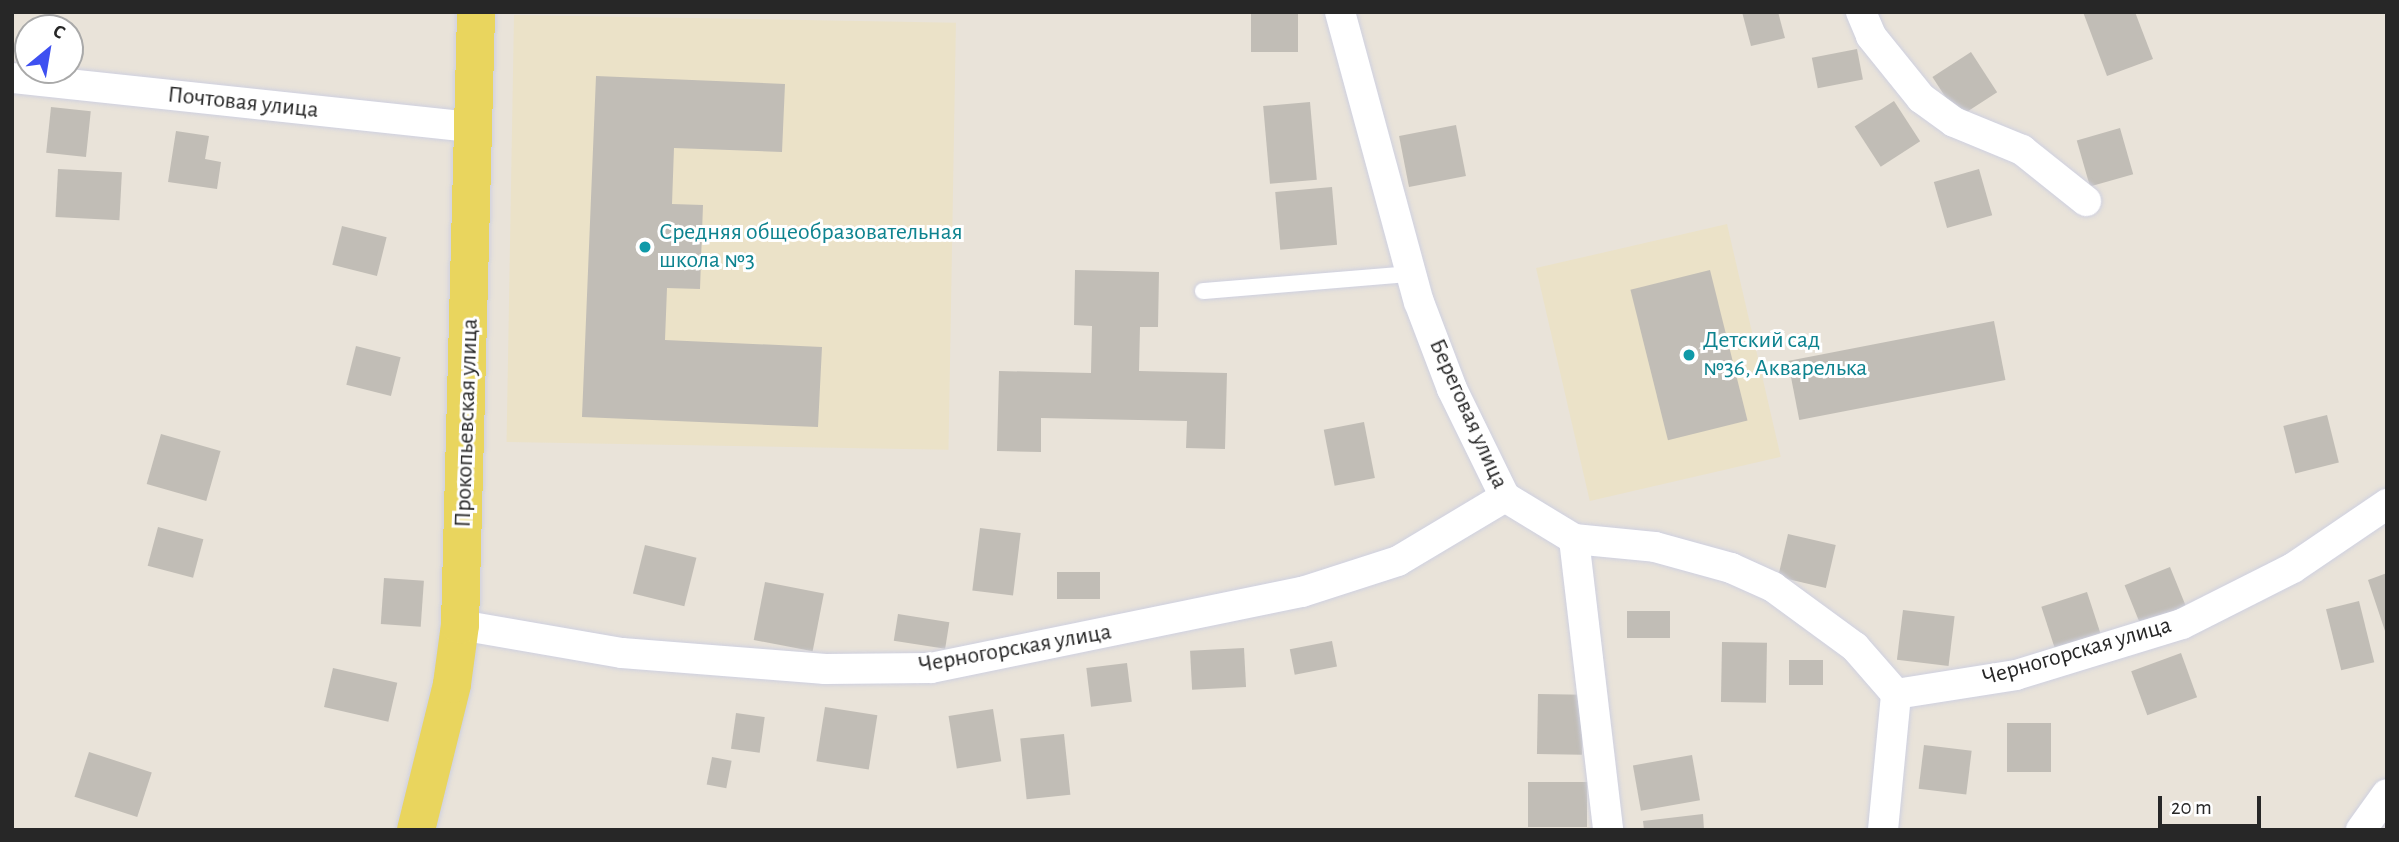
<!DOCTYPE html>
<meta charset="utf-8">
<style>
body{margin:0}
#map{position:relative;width:2399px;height:842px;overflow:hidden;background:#e9e3d9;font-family:"Alegreya Sans",sans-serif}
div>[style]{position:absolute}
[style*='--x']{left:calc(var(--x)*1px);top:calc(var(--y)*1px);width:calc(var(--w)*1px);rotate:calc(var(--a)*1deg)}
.education>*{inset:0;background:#ebe2c8;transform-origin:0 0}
.building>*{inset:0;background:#c1bdb6;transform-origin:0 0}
.roads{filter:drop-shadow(0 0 2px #ced0e0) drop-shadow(0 0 2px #ced0e0)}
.service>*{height:16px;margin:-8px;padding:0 8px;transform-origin:8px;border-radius:8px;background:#fff}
.minor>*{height:30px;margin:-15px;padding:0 15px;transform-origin:15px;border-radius:15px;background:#fff}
.primary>*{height:38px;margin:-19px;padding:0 19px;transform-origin:19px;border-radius:19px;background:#e9d55e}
.dots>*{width:19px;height:19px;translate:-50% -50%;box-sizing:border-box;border:4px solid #fff;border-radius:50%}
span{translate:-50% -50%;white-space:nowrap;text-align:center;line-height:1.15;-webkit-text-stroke:6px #fff;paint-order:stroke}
.street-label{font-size:24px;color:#272727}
.culture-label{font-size:24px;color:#0d838f}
.left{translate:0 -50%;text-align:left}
.frame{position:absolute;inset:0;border:14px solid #272727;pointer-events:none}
.north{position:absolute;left:14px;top:14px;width:70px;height:70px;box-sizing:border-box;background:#fff;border:2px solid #a9a9a9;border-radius:50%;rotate:30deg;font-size:19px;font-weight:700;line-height:28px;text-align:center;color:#272727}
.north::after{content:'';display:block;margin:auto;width:24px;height:32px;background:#3e50f1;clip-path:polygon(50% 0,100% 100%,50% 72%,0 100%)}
.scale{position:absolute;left:2158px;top:796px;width:103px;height:32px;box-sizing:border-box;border:4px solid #272727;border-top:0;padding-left:9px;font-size:21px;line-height:24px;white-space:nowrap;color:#272727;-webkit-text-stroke:5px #fff;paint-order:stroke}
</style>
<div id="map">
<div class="education">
<div style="left:514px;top:15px;width:442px;height:427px;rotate:1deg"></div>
<div style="left:1727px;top:224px;width:239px;height:196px;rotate:77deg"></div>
</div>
<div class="building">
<div style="left:1251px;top:12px;width:47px;height:40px"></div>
<div style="clip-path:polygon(1742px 12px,1778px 12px,1785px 38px,1751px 46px)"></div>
<div style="clip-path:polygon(2083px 12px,2135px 12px,2153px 59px,2107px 76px)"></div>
<div style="left:1857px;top:49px;width:31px;height:46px;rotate:79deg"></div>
<div style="left:1971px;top:52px;width:48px;height:46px;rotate:57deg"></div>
<div style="clip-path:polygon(596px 76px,785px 84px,782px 152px,674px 148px,672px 204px,703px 205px,700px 289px,667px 288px,665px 340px,822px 347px,818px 427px,582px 417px)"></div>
<div style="left:1894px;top:101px;width:48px;height:47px;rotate:57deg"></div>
<div style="left:1310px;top:102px;width:78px;height:47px;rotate:85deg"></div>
<div style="left:51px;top:107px;width:40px;height:46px;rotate:6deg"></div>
<div style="left:1456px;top:125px;width:52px;height:58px;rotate:79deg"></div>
<div style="left:2120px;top:128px;width:48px;height:45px;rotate:74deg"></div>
<div style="clip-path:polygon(176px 131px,209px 136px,205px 159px,221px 162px,217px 189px,168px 182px)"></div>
<div style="left:58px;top:169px;width:64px;height:48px;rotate:3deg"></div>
<div style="left:1979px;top:169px;width:48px;height:47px;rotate:74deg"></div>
<div style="left:1332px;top:187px;width:58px;height:57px;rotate:85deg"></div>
<div style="left:342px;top:226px;width:46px;height:40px;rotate:14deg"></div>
<div style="clip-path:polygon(1075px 270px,1159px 272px,1158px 327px,1140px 327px,1139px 371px,1227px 373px,1225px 449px,1186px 448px,1187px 421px,1041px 418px,1041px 452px,997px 451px,999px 371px,1091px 373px,1092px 326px,1074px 325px)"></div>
<div style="left:1710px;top:270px;width:155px;height:82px;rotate:76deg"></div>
<div style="left:1994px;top:321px;width:60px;height:210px;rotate:79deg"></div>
<div style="left:356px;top:346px;width:46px;height:40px;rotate:14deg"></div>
<div style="left:2327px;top:415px;width:49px;height:45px;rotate:76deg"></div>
<div style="left:1364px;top:422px;width:57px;height:41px;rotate:79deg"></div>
<div style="left:161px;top:434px;width:62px;height:52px;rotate:16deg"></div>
<div style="left:158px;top:527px;width:47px;height:40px;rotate:15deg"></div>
<div style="left:980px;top:528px;width:41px;height:63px;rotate:7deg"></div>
<div style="left:1788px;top:534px;width:49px;height:44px;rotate:13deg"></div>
<div style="left:645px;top:545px;width:53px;height:50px;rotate:14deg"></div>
<div style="left:2170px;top:567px;width:43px;height:49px;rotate:68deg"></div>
<div style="left:1100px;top:572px;width:27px;height:43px;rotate:90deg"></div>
<div style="clip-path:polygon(2387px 573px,2387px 634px,2386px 634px,2368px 580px)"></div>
<div style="left:384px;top:578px;width:40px;height:46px;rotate:4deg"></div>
<div style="left:765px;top:582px;width:60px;height:59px;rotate:11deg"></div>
<div style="left:2087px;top:592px;width:44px;height:48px;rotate:72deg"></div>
<div style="left:2359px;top:601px;width:63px;height:34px;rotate:76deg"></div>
<div style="left:1903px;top:610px;width:52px;height:50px;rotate:7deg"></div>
<div style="left:1670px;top:611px;width:27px;height:43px;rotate:90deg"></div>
<div style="left:898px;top:614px;width:52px;height:27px;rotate:9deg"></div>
<div style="left:1332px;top:641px;width:26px;height:43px;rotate:79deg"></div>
<div style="left:1722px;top:642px;width:45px;height:60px;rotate:1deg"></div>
<div style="left:1244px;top:648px;width:39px;height:54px;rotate:87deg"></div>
<div style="left:2181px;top:653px;width:47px;height:53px;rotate:70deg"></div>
<div style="left:1789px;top:660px;width:34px;height:25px"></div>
<div style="left:1127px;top:663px;width:39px;height:41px;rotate:83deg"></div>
<div style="left:333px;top:668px;width:66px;height:40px;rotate:13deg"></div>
<div style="left:1538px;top:694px;width:45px;height:60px;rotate:1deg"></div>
<div style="left:825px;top:707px;width:53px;height:55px;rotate:9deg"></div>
<div style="left:993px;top:709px;width:53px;height:45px;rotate:81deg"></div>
<div style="left:736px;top:713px;width:29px;height:36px;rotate:8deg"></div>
<div style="left:2007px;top:723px;width:44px;height:49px"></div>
<div style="left:1064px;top:734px;width:61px;height:44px;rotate:84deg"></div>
<div style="left:1924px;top:745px;width:48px;height:44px;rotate:7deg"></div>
<div style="left:89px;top:752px;width:66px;height:47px;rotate:18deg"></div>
<div style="left:1692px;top:755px;width:46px;height:60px;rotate:80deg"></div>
<div style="left:712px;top:757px;width:20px;height:28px;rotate:11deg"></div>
<div style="left:1528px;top:782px;width:59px;height:45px"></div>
<div style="clip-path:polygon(1703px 814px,1704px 830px,1644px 830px,1643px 821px)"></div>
</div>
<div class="roads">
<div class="service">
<div style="--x:1203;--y:291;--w:210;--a:-4.7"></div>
</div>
<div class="minor">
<div style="--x:1340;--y:12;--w:301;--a:74.8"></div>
<div style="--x:1419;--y:302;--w:93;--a:69.2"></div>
<div style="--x:1452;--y:389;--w:120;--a:63.9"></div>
<div style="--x:1505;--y:497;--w:81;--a:31.3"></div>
<div style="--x:1574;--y:539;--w:293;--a:83.3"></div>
<div style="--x:1861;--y:12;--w:26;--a:67"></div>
<div style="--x:1871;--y:36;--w:80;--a:51.1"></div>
<div style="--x:1921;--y:98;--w:41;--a:36"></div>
<div style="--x:1954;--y:122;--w:74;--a:22.4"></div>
<div style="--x:2022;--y:150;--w:82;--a:38.6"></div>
<div style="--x:12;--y:78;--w:465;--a:6.1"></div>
<div style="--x:1574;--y:539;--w:81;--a:5.6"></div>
<div style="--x:1655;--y:547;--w:79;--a:15.4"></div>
<div style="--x:1731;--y:568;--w:46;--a:24.3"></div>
<div style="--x:1773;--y:587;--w:102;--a:36.2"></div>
<div style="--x:1855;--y:647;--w:62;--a:48.9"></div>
<div style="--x:1896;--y:694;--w:121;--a:-9"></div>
<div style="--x:2016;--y:675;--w:174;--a:-17.1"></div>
<div style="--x:2182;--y:624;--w:124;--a:-26.8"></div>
<div style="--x:2293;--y:568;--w:114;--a:-34.2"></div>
<div style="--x:460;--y:625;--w:164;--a:9.8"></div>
<div style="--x:622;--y:653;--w:204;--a:4.5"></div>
<div style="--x:825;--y:669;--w:106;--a:-0.5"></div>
<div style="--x:931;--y:668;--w:379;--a:-11.6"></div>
<div style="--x:1302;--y:592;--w:101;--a:-17.9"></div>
<div style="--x:1398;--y:561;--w:125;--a:-30.9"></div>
<div style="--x:1883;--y:830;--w:137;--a:-84.5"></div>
<div style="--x:2361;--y:830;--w:44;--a:-54.2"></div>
</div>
<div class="primary">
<div style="--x:416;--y:830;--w:150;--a:-76.1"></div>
<div style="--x:452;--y:684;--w:60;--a:-82.3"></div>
<div style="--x:460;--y:625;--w:613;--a:-88.5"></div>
</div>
</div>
<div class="dots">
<div style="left:645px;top:247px;background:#0f9aa8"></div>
<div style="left:1689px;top:355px;background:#0f9aa8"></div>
</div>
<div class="street-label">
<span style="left:243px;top:103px;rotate:6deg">Почтовая улица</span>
<span style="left:1468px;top:414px;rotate:66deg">Береговая улица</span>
<span style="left:467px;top:423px;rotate:-88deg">Прокопьевская улица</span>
<span style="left:1015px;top:649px;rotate:-10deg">Черногорская улица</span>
<span style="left:2077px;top:652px;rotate:-16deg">Черногорская улица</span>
</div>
<div class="culture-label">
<span class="left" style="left:659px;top:247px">Средняя общеобразовательная<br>школа №3</span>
<span class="left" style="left:1703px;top:355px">Детский сад<br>№36, Акварелька</span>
</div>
<div class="frame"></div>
<div class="north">С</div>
<div class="scale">20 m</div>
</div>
